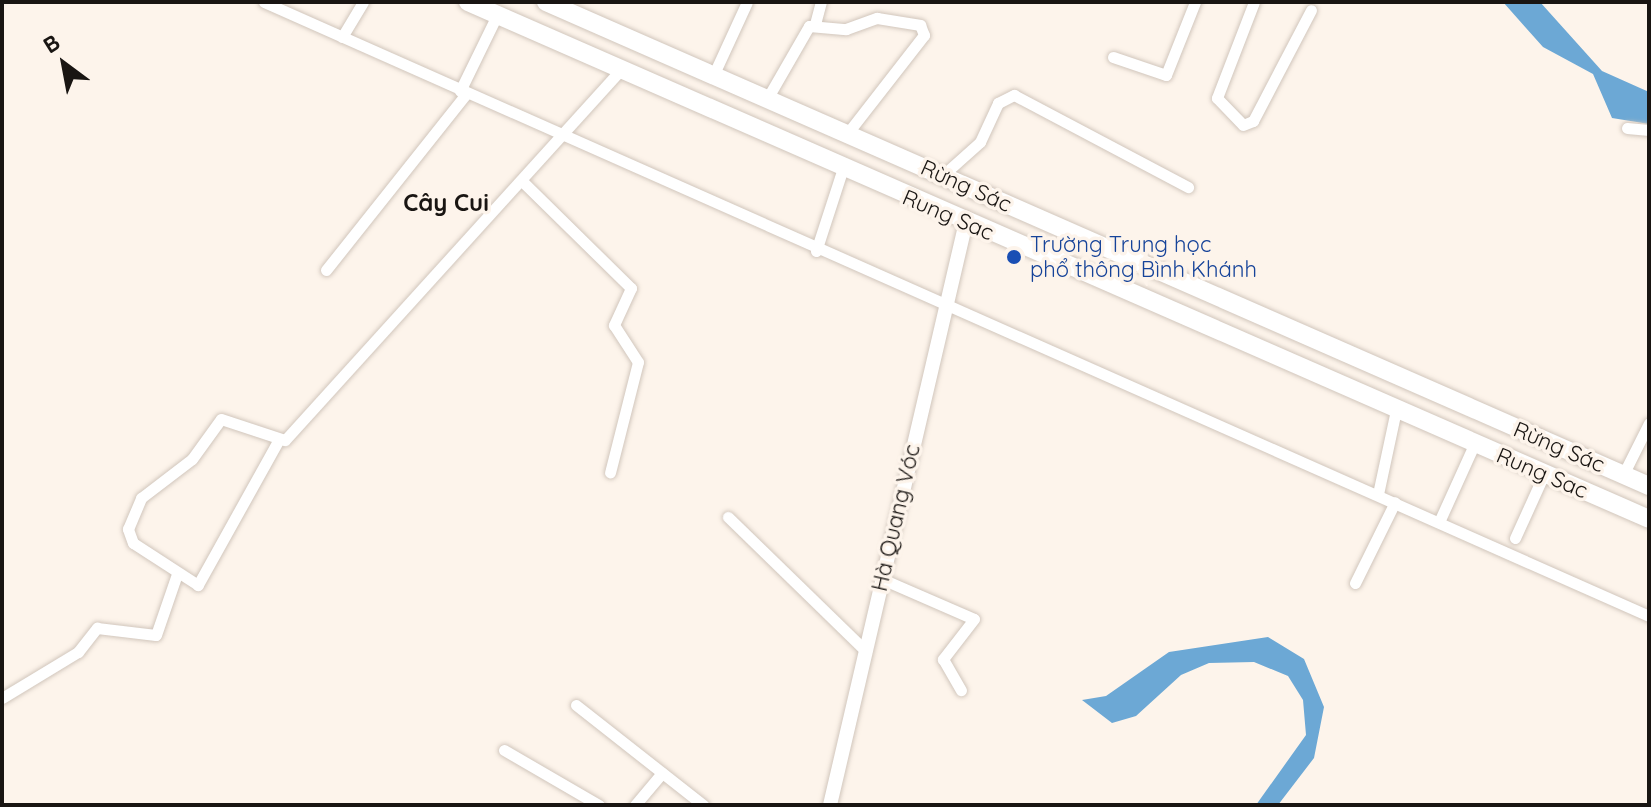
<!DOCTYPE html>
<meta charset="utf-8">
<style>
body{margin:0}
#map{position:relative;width:1651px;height:807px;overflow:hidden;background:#fdf4eb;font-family:Quicksand,sans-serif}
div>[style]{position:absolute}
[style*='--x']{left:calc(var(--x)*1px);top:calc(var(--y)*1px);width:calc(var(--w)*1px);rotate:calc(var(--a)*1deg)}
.water>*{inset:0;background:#6ca8d5}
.roads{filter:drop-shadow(0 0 2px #d1c6bc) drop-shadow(0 0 2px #d1c6bc)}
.minor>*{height:11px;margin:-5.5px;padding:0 5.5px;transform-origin:5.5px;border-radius:5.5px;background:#fff}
.tertiary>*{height:14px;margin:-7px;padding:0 7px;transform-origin:7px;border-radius:7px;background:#fff}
.primary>*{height:18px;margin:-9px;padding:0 9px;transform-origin:9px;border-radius:9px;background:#fff}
.dots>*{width:22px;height:22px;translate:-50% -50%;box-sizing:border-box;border:4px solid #fdf4eb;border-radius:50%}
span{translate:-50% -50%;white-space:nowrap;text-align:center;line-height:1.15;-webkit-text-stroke:7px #fdf4eb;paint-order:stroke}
.street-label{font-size:22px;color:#191512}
.transit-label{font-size:22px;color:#164399}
.left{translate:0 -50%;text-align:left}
.neighbourhood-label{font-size:24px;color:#191512;font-weight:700}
.frame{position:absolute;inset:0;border:4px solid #191512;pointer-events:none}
.north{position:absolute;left:24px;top:24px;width:80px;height:80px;-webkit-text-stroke:6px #fdf4eb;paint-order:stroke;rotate:328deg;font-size:22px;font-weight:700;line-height:32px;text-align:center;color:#191512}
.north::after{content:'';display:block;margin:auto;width:28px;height:36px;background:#191512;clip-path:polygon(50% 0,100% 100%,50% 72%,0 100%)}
</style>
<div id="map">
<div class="water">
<div style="clip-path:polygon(1503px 2px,1540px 2px,1602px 71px,1649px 92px,1649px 124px,1612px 118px,1593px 74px,1543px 47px)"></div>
<div style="clip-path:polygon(1268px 637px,1304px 659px,1324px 707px,1314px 758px,1278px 805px,1256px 805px,1306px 735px,1303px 700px,1288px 676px,1254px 662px,1209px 663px,1181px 675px,1136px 716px,1112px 723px,1082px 700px,1106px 696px,1169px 652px)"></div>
</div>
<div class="roads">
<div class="minor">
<div style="--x:264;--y:2;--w:1515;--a:23.91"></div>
<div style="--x:1254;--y:2;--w:103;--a:111.1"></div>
<div style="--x:1217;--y:98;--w:37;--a:46"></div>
<div style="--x:1243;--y:125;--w:11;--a:-22"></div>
<div style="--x:1253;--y:121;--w:125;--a:-62.4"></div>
<div style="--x:815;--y:24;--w:23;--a:-75"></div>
<div style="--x:342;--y:37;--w:41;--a:-59"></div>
<div style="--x:1113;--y:57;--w:56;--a:18.8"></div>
<div style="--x:1166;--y:75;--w:79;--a:-68.3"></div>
<div style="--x:713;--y:76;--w:81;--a:-65.3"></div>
<div style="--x:460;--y:91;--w:85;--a:-64"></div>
<div style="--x:767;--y:99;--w:84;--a:-60.1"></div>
<div style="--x:809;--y:26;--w:37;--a:5"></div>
<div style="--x:846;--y:29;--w:33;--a:-20"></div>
<div style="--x:877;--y:18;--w:44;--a:9.2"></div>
<div style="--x:920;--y:25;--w:11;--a:68"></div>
<div style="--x:924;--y:35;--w:125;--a:127.9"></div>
<div style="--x:1627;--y:128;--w:22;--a:5"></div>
<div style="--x:942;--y:176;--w:51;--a:-41.8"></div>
<div style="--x:980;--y:142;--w:43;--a:-65.2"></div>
<div style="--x:998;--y:103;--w:18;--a:-27"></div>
<div style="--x:1014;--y:95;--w:197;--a:27.9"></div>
<div style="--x:524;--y:183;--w:150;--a:44.5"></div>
<div style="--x:631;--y:288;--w:41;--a:114.7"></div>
<div style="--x:614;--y:325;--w:44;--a:57"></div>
<div style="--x:638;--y:362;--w:114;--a:104.2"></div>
<div style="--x:816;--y:251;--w:84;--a:-72"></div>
<div style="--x:326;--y:270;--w:225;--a:-51.5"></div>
<div style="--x:278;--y:441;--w:165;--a:119.1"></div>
<div style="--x:198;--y:585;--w:77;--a:-147.1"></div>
<div style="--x:133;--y:543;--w:15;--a:-110"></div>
<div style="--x:128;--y:529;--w:34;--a:-67"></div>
<div style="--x:141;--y:498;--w:64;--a:-37.4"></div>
<div style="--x:192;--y:459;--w:49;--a:-54.1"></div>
<div style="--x:221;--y:419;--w:67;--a:18.2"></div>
<div style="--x:285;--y:440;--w:499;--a:-47.8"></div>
<div style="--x:1623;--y:475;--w:58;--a:-63.4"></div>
<div style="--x:1378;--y:494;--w:86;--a:-77.9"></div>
<div style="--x:728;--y:517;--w:192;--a:44.2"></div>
<div style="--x:1439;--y:522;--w:85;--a:-65.6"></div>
<div style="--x:1515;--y:538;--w:70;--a:-65.6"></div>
<div style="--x:882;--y:579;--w:100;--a:23.5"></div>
<div style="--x:974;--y:619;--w:51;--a:127.8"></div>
<div style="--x:943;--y:659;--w:36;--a:60"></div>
<div style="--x:1355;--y:583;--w:90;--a:-63.7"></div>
<div style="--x:2;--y:698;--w:89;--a:-31.2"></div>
<div style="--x:78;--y:652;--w:31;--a:-52"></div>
<div style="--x:97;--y:628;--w:59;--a:6.8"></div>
<div style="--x:156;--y:635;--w:65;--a:-71"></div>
<div style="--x:576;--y:705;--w:162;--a:38.2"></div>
<div style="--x:504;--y:750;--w:110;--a:30.1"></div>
<div style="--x:635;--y:805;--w:42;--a:-49.8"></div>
</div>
<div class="tertiary">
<div style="--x:830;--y:805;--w:599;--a:-76.87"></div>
</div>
<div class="primary">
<div style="--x:468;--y:2;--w:1289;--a:23.64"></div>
<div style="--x:546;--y:2;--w:1205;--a:23.69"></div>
</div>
</div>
<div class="dots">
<div style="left:1014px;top:257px;background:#1a4fb4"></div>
</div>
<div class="street-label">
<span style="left:966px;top:186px;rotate:24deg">Rừng Sác</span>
<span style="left:948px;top:215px;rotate:23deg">Rung Sac</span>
<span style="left:1559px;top:447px;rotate:23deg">Rừng Sác</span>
<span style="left:1542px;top:473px;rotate:23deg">Rung Sac</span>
<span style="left:896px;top:518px;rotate:-77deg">Hà Quang Vóc</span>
</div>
<div class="transit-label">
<span class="left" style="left:1030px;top:257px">Trường Trung học<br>phổ thông Bình Khánh</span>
</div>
<div class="neighbourhood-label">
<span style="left:446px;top:203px">Cây Cui</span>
</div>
<div class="frame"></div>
<div class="north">B</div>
</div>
